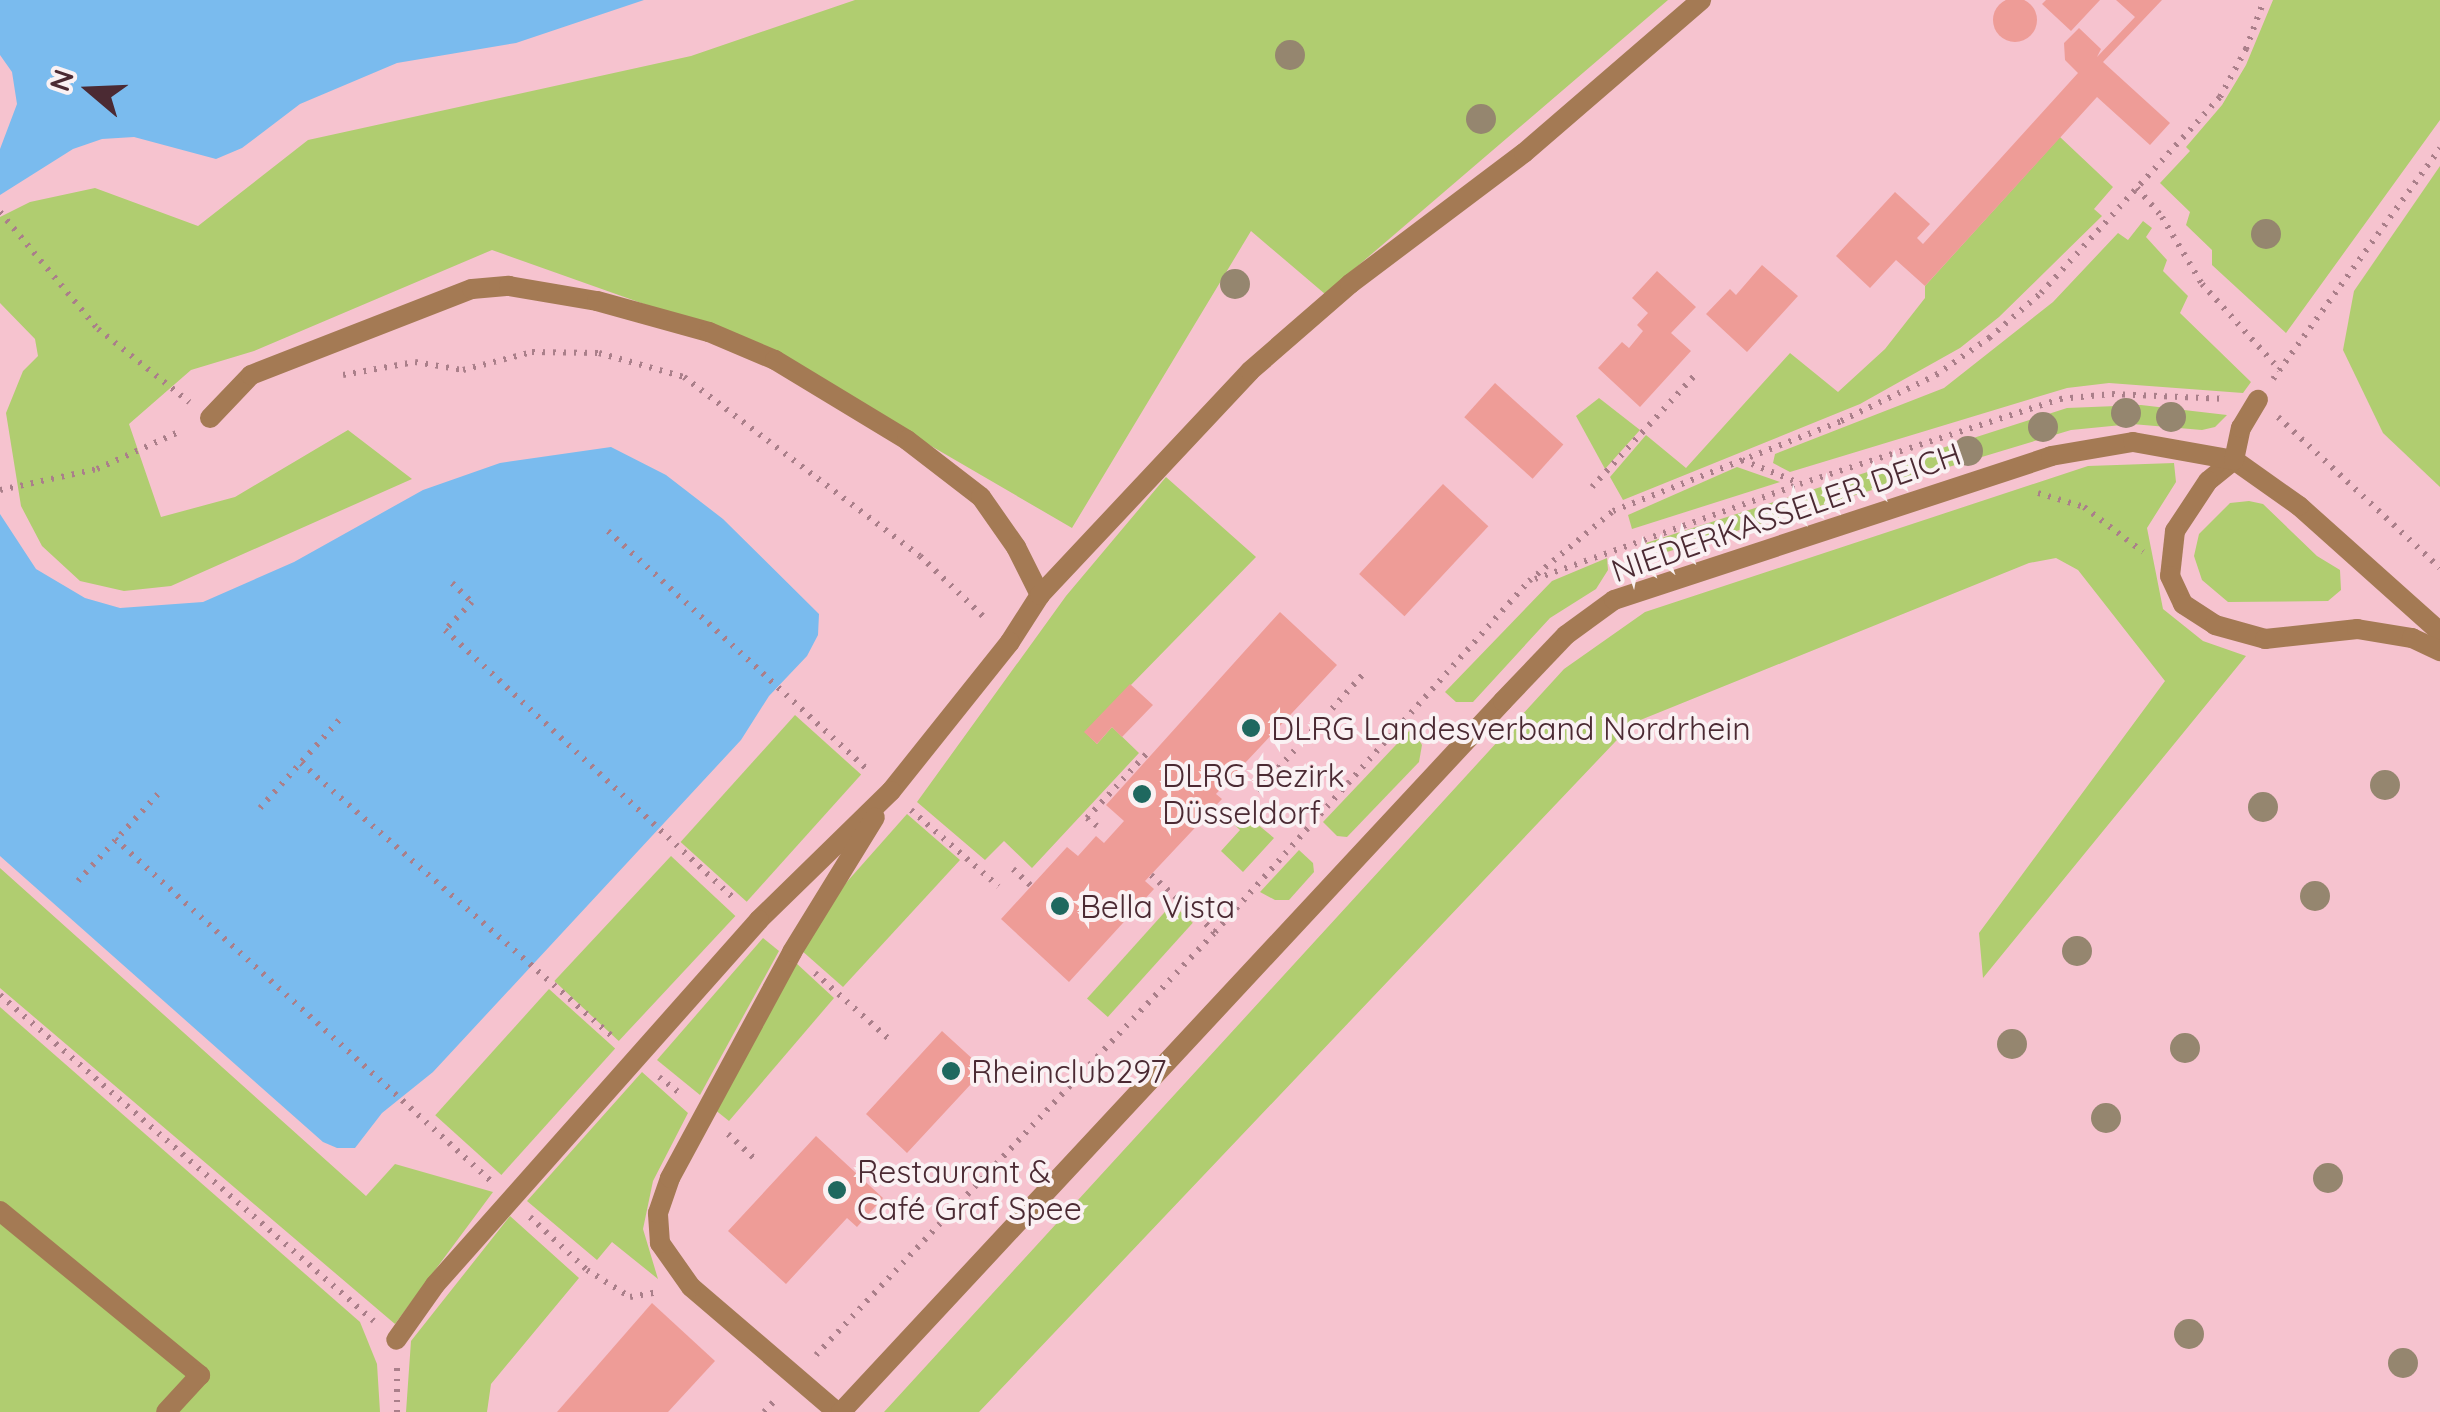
<!DOCTYPE html>
<meta charset="utf-8">
<style>
body{margin:0}
#map{position:relative;width:2440px;height:1412px;overflow:hidden;background:#f6c3cf;font-family:Quicksand,sans-serif}
div>[style]{position:absolute}
[style*='--x']{left:calc(var(--x)*1px);top:calc(var(--y)*1px);width:calc(var(--w)*1px);rotate:calc(var(--a)*1deg)}
.green>*{inset:0;background:#b0cd70;transform-origin:0 0}
.water>*{inset:0;background:#7abbee}
.building>*{inset:0;background:#ee9c97;transform-origin:0 0}
.round{border-radius:50%}
.path>*{height:6px;margin-top:-3px;transform-origin:0;background:repeating-linear-gradient(90deg,#aa7f8a 0 2.5px,transparent 0 10.5px)}
.service>*{height:20px;margin:-10px;padding:0 10px;transform-origin:10px;border-radius:10px;background:#a47a54}
.minor>*{height:20px;margin:-10px;padding:0 10px;transform-origin:10px;border-radius:10px;background:#a47a54}
.trees>*{width:30px;height:30px;margin:-15px;border-radius:50%;background:#95866f}
.dots>*{width:28px;height:28px;translate:-50% -50%;box-sizing:border-box;border:5px solid #faf1f3;border-radius:50%}
span{translate:-50% -50%;white-space:nowrap;text-align:center;line-height:1.15;-webkit-text-stroke:8px #faf1f3;paint-order:stroke}
.street-label{font-size:32px;color:#4b2a33}
.poi-label{font-size:32px;color:#4b2a33}
.left{translate:0 -50%;text-align:left}
.north{position:absolute;left:40px;top:40px;width:100px;height:100px;-webkit-text-stroke:8px #faf1f3;paint-order:stroke;rotate:289deg;font-size:28px;font-weight:700;line-height:40px;text-align:center;color:#4b2a33}
.north::after{content:'';display:block;margin:auto;width:35px;height:45px;background:#4b2a33;clip-path:polygon(50% 0,100% 100%,50% 72%,0 100%)}
</style>
<div id="map">
<div class="green">
<div style="clip-path:polygon(855px 0,1668px 0,1325px 294px,1251px 231px,1072px 528px,754px 343px,492px 250px,254px 351px,191px 370px,129px 424px,161px 517px,235px 497px,348px 430px,412px 479px,171px 586px,124px 591px,80px 581px,42px 546px,21px 506px,6px 413px,23px 371px,38px 356px,35px 339px,0 303px,0 217px,30px 202px,95px 188px,198px 226px,308px 140px,691px 56px)"></div>
<div style="clip-path:polygon(2273px 0,2440px 0,2440px 120px,2286px 333px,2212px 265px,2212px 250px,2186px 225px,2190px 212px,2160px 183px,2190px 151px,2186px 147px,2222px 105px,2246px 65px)"></div>
<div style="clip-path:polygon(2060px 137px,2113px 187px,2094px 209px,2102px 216px,1999px 317px,1960px 348px,1860px 404px,1623px 500px,1610px 477px,1646px 435px,1686px 468px,1790px 353px,1838px 392px,1885px 349px,1925px 298px,1925px 286px)"></div>
<div style="clip-path:polygon(2440px 166px,2440px 487px,2383px 433px,2343px 350px,2354px 291px)"></div>
<div style="clip-path:polygon(2143px 221px,2152px 228px,2146px 237px,2167px 260px,2163px 271px,2188px 296px,2180px 313px,2251px 382px,2243px 393px,2109px 383px,2067px 388px,1790px 472px,1773px 463px,1775px 454px,1944px 388px,2053px 302px,2118px 233px,2128px 240px)"></div>
<div style="clip-path:polygon(1599px 398px,1640px 430px,1605px 469px,1576px 416px)"></div>
<div style="clip-path:polygon(2141px 405px,2227px 415px,2215px 427px,2202px 430px,2132px 424px,2071px 430px,1657px 555px,1646px 543px,2067px 408px)"></div>
<div style="clip-path:polygon(2174px 463px,2176px 482px,2147px 528px,2163px 609px,2203px 641px,2246px 656px,1983px 978px,1979px 933px,2165px 681px,2078px 570px,2056px 558px,2029px 563px,1633px 723px,979px 1412px,884px 1412px,1564px 669px,1645px 612px,2088px 466px)"></div>
<div style="clip-path:polygon(1737px 467px,1780px 482px,1632px 529px,1628px 515px)"></div>
<div style="clip-path:polygon(1166px 477px,1256px 557px,1085px 732px,1097px 744px,1112px 727px,1139px 753px,1032px 868px,1004px 841px,985px 860px,917px 802px,1066px 596px)"></div>
<div style="clip-path:polygon(2249px 501px,2263px 504px,2317px 556px,2340px 570px,2341px 590px,2328px 601px,2228px 602px,2202px 580px,2194px 556px,2199px 534px,2230px 503px)"></div>
<div style="clip-path:polygon(1607px 558px,1608px 570px,1596px 589px,1550px 618px,1473px 702px,1456px 702px,1445px 692px,1552px 581px)"></div>
<div style="left:795px;top:715px;width:89px;height:171px;rotate:42deg"></div>
<div style="clip-path:polygon(1412px 728px,1422px 745px,1419px 762px,1347px 837px,1337px 836px,1323px 822px)"></div>
<div style="clip-path:polygon(1239px 809px,1274px 838px,1243px 872px,1221px 851px,1240px 830px,1229px 820px)"></div>
<div style="clip-path:polygon(907px 814px,960px 860px,843px 987px,801px 950px,845px 884px)"></div>
<div style="clip-path:polygon(1299px 850px,1313px 863px,1314px 872px,1289px 900px,1275px 900px,1260px 892px)"></div>
<div style="left:671px;top:856px;width:88px;height:171px;rotate:43deg"></div>
<div style="clip-path:polygon(0 868px,366px 1196px,395px 1164px,493px 1192px,395px 1324px,0 988px)"></div>
<div style="left:1172px;top:904px;width:28px;height:127px;rotate:42deg"></div>
<div style="clip-path:polygon(763px 938px,779px 951px,700px 1095px,657px 1060px)"></div>
<div style="clip-path:polygon(795px 962px,834px 998px,729px 1121px,714px 1109px)"></div>
<div style="left:549px;top:989px;width:89px;height:170px;rotate:42deg"></div>
<div style="clip-path:polygon(0 1007px,360px 1322px,377px 1364px,380px 1412px,0 1412px)"></div>
<div style="clip-path:polygon(642px 1072px,688px 1113px,653px 1181px,643px 1229px,658px 1279px,612px 1242px,597px 1260px,527px 1201px)"></div>
<div style="clip-path:polygon(510px 1216px,579px 1278px,491px 1384px,487px 1412px,406px 1412px,411px 1341px)"></div>
</div>
<div class="water">
<div style="clip-path:polygon(0 0,644px 0,516px 43px,397px 63px,300px 104px,242px 148px,216px 159px,134px 137px,102px 139px,73px 149px,0 195px,0 149px,17px 104px,12px 72px,0 55px)"></div>
<div style="clip-path:polygon(611px 447px,666px 475px,723px 519px,819px 614px,818px 635px,807px 656px,769px 696px,741px 740px,433px 1072px,382px 1113px,355px 1148px,337px 1148px,323px 1142px,0 856px,0 514px,36px 569px,85px 598px,120px 608px,203px 602px,294px 562px,423px 490px,500px 463px)"></div>
</div>
<div class="building">
<div class="round" style="left:1993px;top:-2px;width:44px;height:44px"></div>
<div style="clip-path:polygon(2046px 0,2100px 0,2071px 31px,2042px 4px)"></div>
<div style="clip-path:polygon(2116px 0,2162px 0,2103px 62px,2170px 123px,2150px 145px,2097px 97px,1925px 286px,1896px 260px,1870px 288px,1836px 256px,1895px 192px,1930px 224px,1917px 238px,1923px 244px,2078px 73px,2065px 60px,2064px 43px,2079px 28px,2101px 49px,2097px 57px,2135px 17px)"></div>
<div style="clip-path:polygon(1762px 265px,1798px 296px,1747px 352px,1706px 314px,1730px 289px,1736px 295px)"></div>
<div style="clip-path:polygon(1657px 271px,1696px 307px,1671px 333px,1691px 351px,1640px 407px,1598px 368px,1622px 342px,1629px 348px,1643px 331px,1637px 325px,1648px 313px,1632px 298px)"></div>
<div style="left:1495px;top:383px;width:92px;height:46px;rotate:42deg"></div>
<div style="left:1443px;top:484px;width:62px;height:123px;rotate:43deg"></div>
<div style="clip-path:polygon(1280px 612px,1337px 665px,1216px 794px,1222px 799px,1145px 881px,1154px 889px,1069px 982px,1001px 919px,1067px 847px,1078px 856px,1096px 836px,1104px 843px,1124px 821px,1106px 805px)"></div>
<div style="clip-path:polygon(1130px 684px,1153px 705px,1122px 737px,1112px 727px,1097px 744px,1084px 732px)"></div>
<div style="clip-path:polygon(942px 1031px,976px 1062px,979px 1059px,984px 1070px,907px 1153px,866px 1114px)"></div>
<div style="clip-path:polygon(816px 1136px,883px 1198px,857px 1227px,847px 1218px,786px 1284px,728px 1231px)"></div>
<div style="clip-path:polygon(652px 1303px,715px 1361px,668px 1412px,557px 1412px)"></div>
</div>
<div class="path">
<div style="--x:2137;--y:188;--w:38;--a:49"></div>
<div style="--x:2162;--y:217;--w:78;--a:59.2"></div>
<div style="--x:2202;--y:284;--w:116;--a:47.8"></div>
<div style="--x:0;--y:212;--w:153;--a:50.1"></div>
<div style="--x:98;--y:329;--w:117;--a:38.7"></div>
<div style="--x:343;--y:375;--w:73;--a:-10.2"></div>
<div style="--x:415;--y:362;--w:49;--a:9.5"></div>
<div style="--x:463;--y:370;--w:71;--a:-14.6"></div>
<div style="--x:532;--y:352;--w:67;--a:0.9"></div>
<div style="--x:599;--y:353;--w:88;--a:15.8"></div>
<div style="--x:684;--y:377;--w:296;--a:37.2"></div>
<div style="--x:920;--y:556;--w:93;--a:43.7"></div>
<div style="--x:2273;--y:379;--w:285;--a:-54.1"></div>
<div style="--x:2278;--y:417;--w:221;--a:43"></div>
<div style="--x:1742;--y:460;--w:61;--a:22"></div>
<div style="--x:1592;--y:487;--w:152;--a:-47.4"></div>
<div style="--x:0;--y:490;--w:99;--a:-12.2"></div>
<div style="--x:97;--y:469;--w:94;--a:-24.4"></div>
<div style="--x:2038;--y:493;--w:48;--a:16.9"></div>
<div style="--x:2084;--y:507;--w:74;--a:37.3"></div>
<div style="--x:608;--y:531;--w:355;--a:42.6"></div>
<div style="--x:1535;--y:579;--w:282;--a:-19.7"></div>
<div style="--x:1800;--y:484;--w:274;--a:-18.1"></div>
<div style="--x:2060;--y:399;--w:52;--a:-5.5"></div>
<div style="--x:2112;--y:394;--w:115;--a:2.5"></div>
<div style="--x:452;--y:583;--w:28;--a:44"></div>
<div style="--x:472;--y:602;--w:39;--a:134"></div>
<div style="--x:445;--y:630;--w:397;--a:42.9"></div>
<div style="--x:1304;--y:740;--w:93;--a:-48.1"></div>
<div style="--x:301;--y:763;--w:419;--a:41.3"></div>
<div style="--x:1257;--y:791;--w:69;--a:-47.3"></div>
<div style="--x:1304;--y:740;--w:9;--a:-139"></div>
<div style="--x:260;--y:808;--w:122;--a:-48"></div>
<div style="--x:911;--y:810;--w:116;--a:41.1"></div>
<div style="--x:1097;--y:826;--w:13;--a:-141"></div>
<div style="--x:1087;--y:818;--w:94;--a:-47.2"></div>
<div style="--x:115;--y:839;--w:510;--a:42.3"></div>
<div style="--x:1013;--y:869;--w:25;--a:43"></div>
<div style="--x:1151;--y:875;--w:86;--a:41.7"></div>
<div style="--x:78;--y:881;--w:118;--a:-47.4"></div>
<div style="--x:815;--y:973;--w:101;--a:41.8"></div>
<div style="--x:0;--y:995;--w:496;--a:41.1"></div>
<div style="--x:659;--y:1077;--w:28;--a:38"></div>
<div style="--x:728;--y:1134;--w:40;--a:43"></div>
<div style="--x:530;--y:1217;--w:78;--a:42.9"></div>
<div style="--x:587;--y:1270;--w:51;--a:32.1"></div>
<div style="--x:630;--y:1297;--w:29;--a:-10"></div>
<div style="--x:816;--y:1355;--w:581;--a:-46.67"></div>
<div style="--x:1215;--y:932;--w:471;--a:-48.2"></div>
<div style="--x:1529;--y:581;--w:109;--a:-39.8"></div>
<div style="--x:1613;--y:511;--w:245;--a:-21.5"></div>
<div style="--x:1841;--y:421;--w:106;--a:-25.8"></div>
<div style="--x:1936;--y:375;--w:65;--a:-34.9"></div>
<div style="--x:1989;--y:338;--w:69;--a:-40.9"></div>
<div style="--x:2041;--y:293;--w:265;--a:-47.6"></div>
<div style="--x:2220;--y:97;--w:55;--a:-61.6"></div>
<div style="--x:2246;--y:49;--w:52;--a:-69.8"></div>
<div style="--x:397;--y:1368;--w:44;--a:90"></div>
<div style="--x:764;--y:1412;--w:19;--a:-47"></div>
</div>
<div class="service">
<div style="--x:210;--y:418;--w:59;--a:-46.4"></div>
<div style="--x:251;--y:375;--w:237;--a:-21.3"></div>
<div style="--x:472;--y:289;--w:37;--a:-5"></div>
<div style="--x:509;--y:286;--w:89;--a:9.7"></div>
<div style="--x:597;--y:301;--w:116;--a:15.5"></div>
<div style="--x:709;--y:332;--w:72;--a:23"></div>
<div style="--x:775;--y:360;--w:154;--a:31.2"></div>
<div style="--x:907;--y:440;--w:93;--a:37.6"></div>
<div style="--x:981;--y:497;--w:61;--a:55"></div>
<div style="--x:1016;--y:547;--w:54;--a:63.4"></div>
<div style="--x:1040;--y:595;--w:56;--a:122.6"></div>
<div style="--x:1010;--y:642;--w:191;--a:128.6"></div>
<div style="--x:891;--y:791;--w:185;--a:135.7"></div>
<div style="--x:759;--y:920;--w:488;--a:131.6"></div>
<div style="--x:435;--y:1285;--w:67;--a:125.3"></div>
<div style="--x:1040;--y:595;--w:307;--a:-46.8"></div>
<div style="--x:1250;--y:371;--w:133;--a:-41"></div>
<div style="--x:1350;--y:284;--w:218;--a:-37"></div>
<div style="--x:1524;--y:153;--w:234;--a:-40.8"></div>
<div style="--x:0;--y:1211;--w:259;--a:39.4"></div>
<div style="--x:200;--y:1375;--w:50;--a:132.6"></div>
<div style="--x:837;--y:1412;--w:192;--a:-139.4"></div>
<div style="--x:691;--y:1287;--w:54;--a:-125.2"></div>
<div style="--x:660;--y:1243;--w:30;--a:-94"></div>
<div style="--x:658;--y:1213;--w:37;--a:-71"></div>
<div style="--x:670;--y:1178;--w:257;--a:-61.6"></div>
<div style="--x:792;--y:952;--w:158;--a:-58.4"></div>
</div>
<div class="minor">
<div style="--x:2440;--y:632;--w:189;--a:-138.2"></div>
<div style="--x:2299;--y:506;--w:80;--a:-144.7"></div>
<div style="--x:2234;--y:460;--w:33;--a:141"></div>
<div style="--x:2208;--y:481;--w:60;--a:123.4"></div>
<div style="--x:2175;--y:531;--w:45;--a:96.3"></div>
<div style="--x:2170;--y:576;--w:31;--a:65"></div>
<div style="--x:2183;--y:604;--w:38;--a:33"></div>
<div style="--x:2215;--y:625;--w:52;--a:15.6"></div>
<div style="--x:2265;--y:639;--w:93;--a:-6.2"></div>
<div style="--x:2357;--y:629;--w:56;--a:9.3"></div>
<div style="--x:2412;--y:638;--w:31;--a:25"></div>
<div style="--x:841;--y:1412;--w:971;--a:-47.04"></div>
<div style="--x:1503;--y:701;--w:91;--a:-46.3"></div>
<div style="--x:1566;--y:635;--w:59;--a:-36.1"></div>
<div style="--x:1614;--y:600;--w:460;--a:-18.2"></div>
<div style="--x:2051;--y:456;--w:83;--a:-9.7"></div>
<div style="--x:2133;--y:442;--w:103;--a:10.1"></div>
<div style="--x:2234;--y:460;--w:33;--a:-78"></div>
<div style="--x:2241;--y:428;--w:33;--a:-59"></div>
</div>
<div class="trees">
<div style="left:1290px;top:55px"></div>
<div style="left:1481px;top:119px"></div>
<div style="left:2266px;top:234px"></div>
<div style="left:1235px;top:284px"></div>
<div style="left:2126px;top:413px"></div>
<div style="left:2171px;top:417px"></div>
<div style="left:2043px;top:427px"></div>
<div style="left:1968px;top:451px"></div>
<div style="left:2385px;top:785px"></div>
<div style="left:2263px;top:807px"></div>
<div style="left:2315px;top:896px"></div>
<div style="left:2077px;top:951px"></div>
<div style="left:2012px;top:1044px"></div>
<div style="left:2185px;top:1048px"></div>
<div style="left:2106px;top:1118px"></div>
<div style="left:2328px;top:1178px"></div>
<div style="left:2189px;top:1334px"></div>
<div style="left:2403px;top:1363px"></div>
</div>
<div class="dots">
<div style="left:1251px;top:728px;background:#1f685f"></div>
<div style="left:1142px;top:794px;background:#1f685f"></div>
<div style="left:1060px;top:906px;background:#1f685f"></div>
<div style="left:951px;top:1071px;background:#1f685f"></div>
<div style="left:837px;top:1190px;background:#1f685f"></div>
</div>
<div class="street-label">
<span style="left:1786px;top:512px;rotate:-19deg">NIEDERKASSELER DEICH</span>
</div>
<div class="poi-label">
<span class="left" style="left:1271px;top:728px">DLRG Landesverband Nordrhein</span>
<span class="left" style="left:1162px;top:794px">DLRG Bezirk<br>Düsseldorf</span>
<span class="left" style="left:1080px;top:906px">Bella Vista</span>
<span class="left" style="left:971px;top:1071px">Rheinclub297</span>
<span class="left" style="left:857px;top:1190px">Restaurant &amp;<br>Café Graf Spee</span>
</div>
<div class="north">N</div>
</div>
